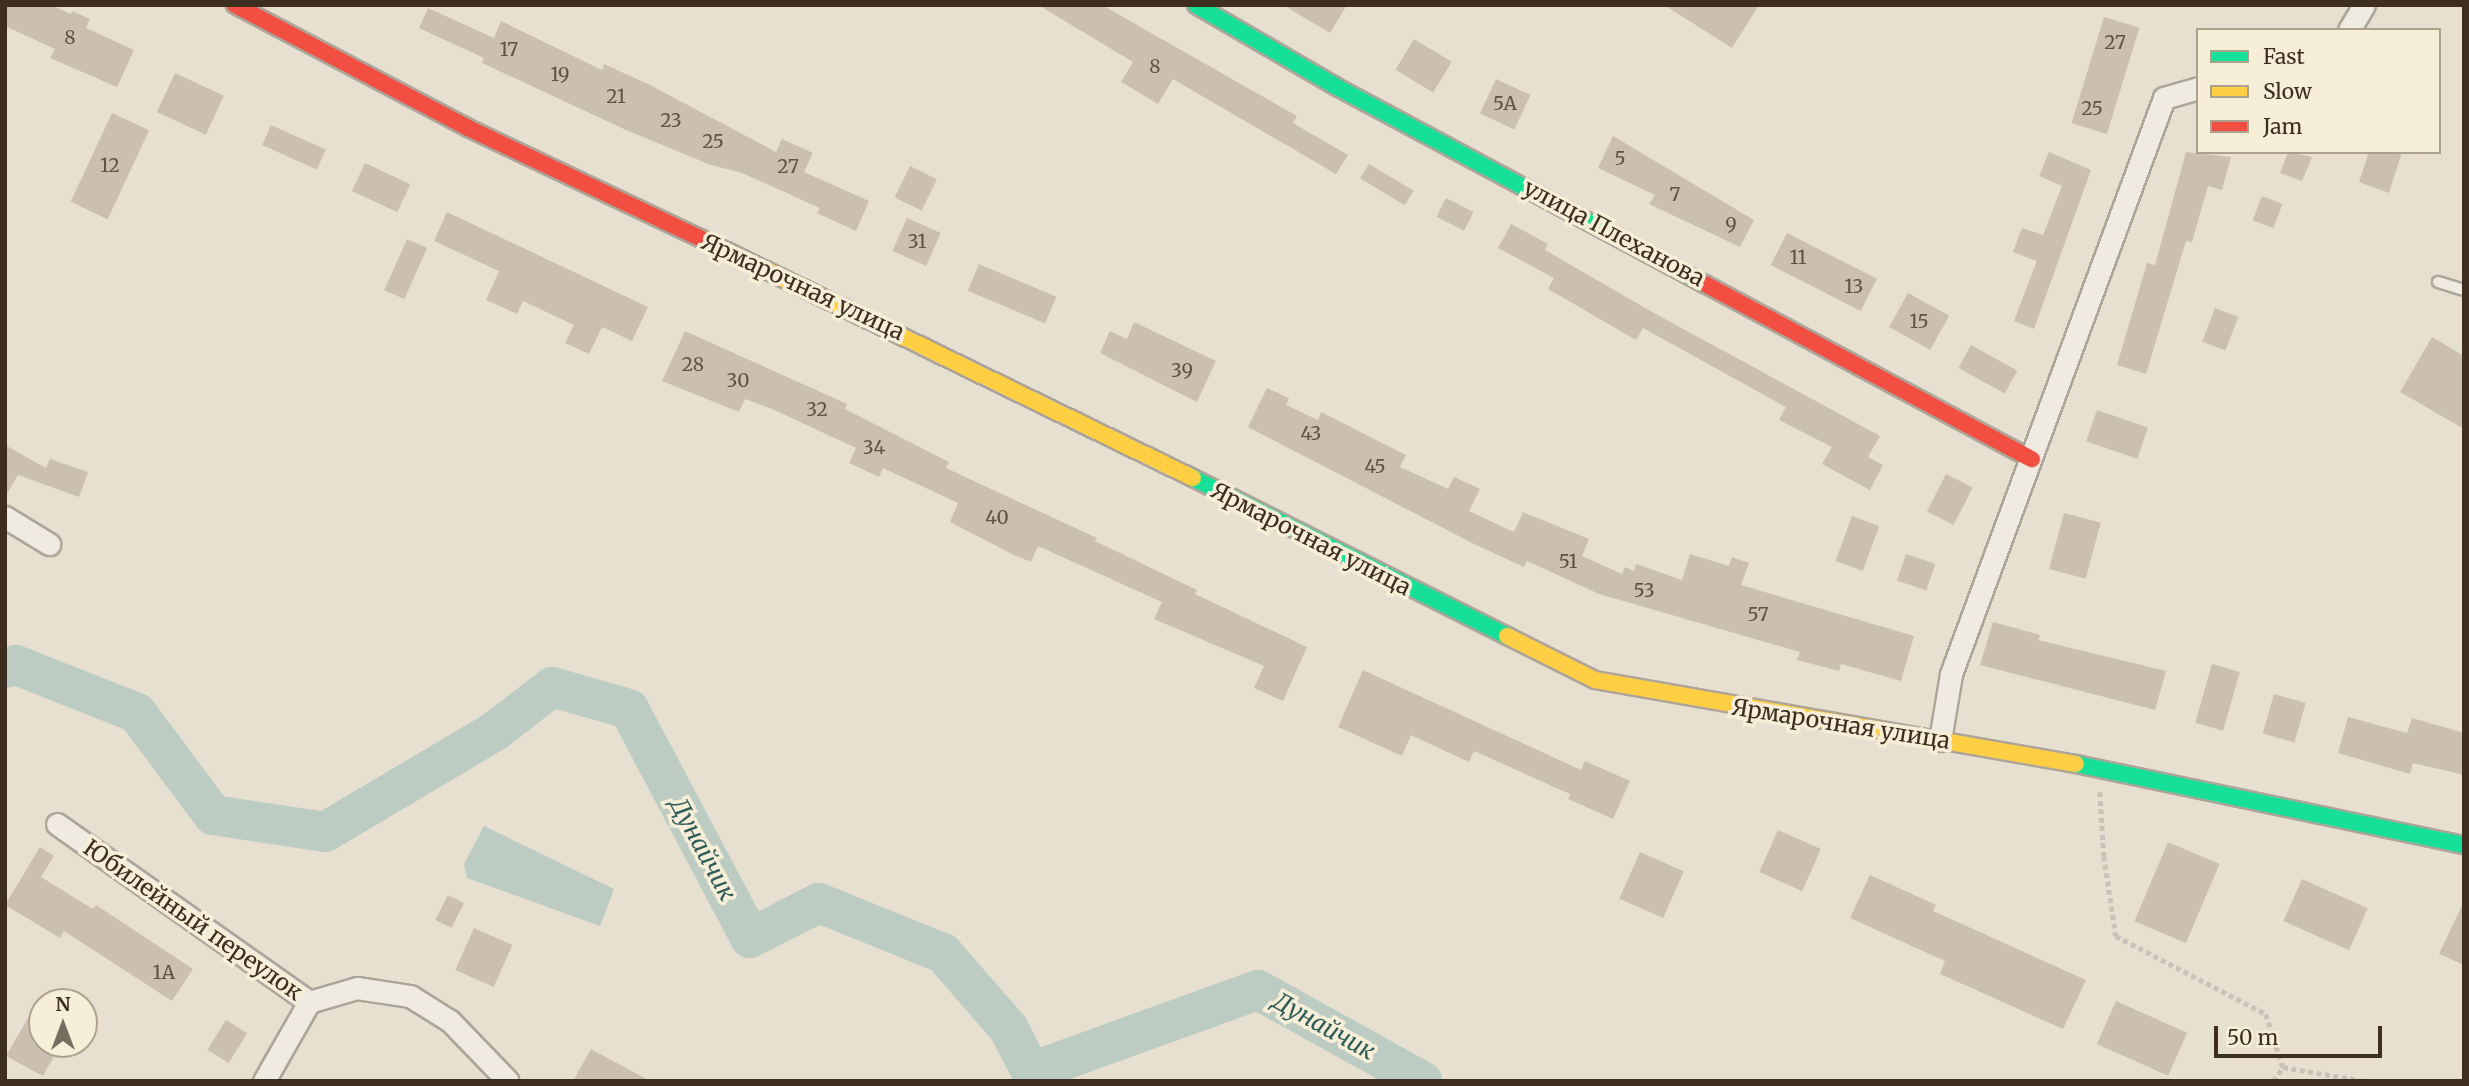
<!DOCTYPE html>
<meta charset="utf-8">
<style>
body{margin:0}
#map{position:relative;width:2469px;height:1086px;overflow:hidden;background:#e7e0d1;font-family:Merriweather,serif}
div>[style]{position:absolute}
.water>*{inset:0;background:#bcccc2}
.river>*{height:40px;margin:-20px;padding:0 20px;transform-origin:20px;border-radius:20px;background:#bcccc2}
.building>*{inset:0;background:#cbbfb2;transform-origin:0 0}
.path>*{height:4.5px;margin-top:-2.25px;transform-origin:0;background:repeating-linear-gradient(90deg,#c8c2b9 0 5px,transparent 0 8.5px)}
.roads{filter:drop-shadow(2px 0 #ada599) drop-shadow(-2px 0 #ada599) drop-shadow(0 2px #ada599) drop-shadow(0 -2px #ada599)}
.lane>*{height:10px;margin:-5px;padding:0 5px;transform-origin:5px;border-radius:5px;background:#efebe3}
.street>*{height:21px;margin:-10.5px;padding:0 10.5px;transform-origin:10.5px;border-radius:10.5px;background:#efebe3}
.fast>*{height:16px;margin:-8px;padding:0 8px;transform-origin:8px;border-radius:8px;background:#16e098}
.slow>*{height:16px;margin:-8px;padding:0 8px;transform-origin:8px;border-radius:8px;background:#ffcf43}
.jam>*{height:16px;margin:-8px;padding:0 8px;transform-origin:8px;border-radius:8px;background:#f24e42}
span{translate:-50% -50%;white-space:nowrap;text-align:center;line-height:1.15;-webkit-text-stroke:7px #f7eed8;paint-order:stroke}
.number-label{font-size:19px;color:#605244}
.number-label span{-webkit-text-stroke-width:0}
.street-label{font-size:23px;color:#3d2e20}
.water-label{font-size:24px;color:#2f5d5a;font-style:italic}
.frame{position:absolute;inset:0;border:7px solid #3d2e20;pointer-events:none}
.legend{position:absolute;left:2196px;top:28px;width:245px;height:126px;box-sizing:border-box;background:#f7eed8;border:2px solid #ada18e;margin:0;padding:9px 12px;list-style:none;font-size:21px;color:#3d2e20}
.legend li{display:flex;align-items:center;gap:14px;height:35px}
.legend b{width:35px;border:2px solid #ada18e}
.north{position:absolute;left:28px;top:988px;width:70px;height:70px;box-sizing:border-box;background:#f7eed8;border:2px solid #ada18e;border-radius:50%;rotate:0deg;font-size:19px;font-weight:700;line-height:28px;text-align:center;color:#3d2e20}
.north::after{content:'';display:block;margin:auto;width:24px;height:32px;background:#786c5e;clip-path:polygon(50% 0,100% 100%,50% 72%,0 100%)}
.scale{position:absolute;left:2214px;top:1026px;width:168px;height:32px;box-sizing:border-box;border:4px solid #3d2e20;border-top:0;padding-left:9px;font-size:21px;line-height:24px;white-space:nowrap;color:#3d2e20;-webkit-text-stroke:5px #f7eed8;paint-order:stroke}
</style>
<div id="map">
<div class="water">
<i style="clip-path:polygon(484px 826px,614px 889px,600px 926px,467px 878px,464px 864px)"></i>
</div>
<div class="river">
<i style="left:5px;top:668px;width:11px;rotate:-15deg"></i>
<i style="left:16px;top:665px;width:130px;rotate:21.6deg"></i>
<i style="left:137px;top:713px;width:127px;rotate:53.3deg"></i>
<i style="left:213px;top:815px;width:113px;rotate:8.6deg"></i>
<i style="left:325px;top:832px;width:198px;rotate:-30.7deg"></i>
<i style="left:495px;top:731px;width:72px;rotate:-37.7deg"></i>
<i style="left:552px;top:687px;width:80px;rotate:15.9deg"></i>
<i style="left:629px;top:709px;width:259px;rotate:62.1deg"></i>
<i style="left:750px;top:938px;width:77px;rotate:-26.9deg"></i>
<i style="left:819px;top:903px;width:134px;rotate:22deg"></i>
<i style="left:943px;top:953px;width:101px;rotate:49deg"></i>
<i style="left:1009px;top:1029px;width:48px;rotate:62.9deg"></i>
<i style="left:1031px;top:1072px;width:241px;rotate:-19.9deg"></i>
<i style="left:1258px;top:990px;width:188px;rotate:29deg"></i>
</div>
<div class="building">
<i style="clip-path:polygon(5px 5px,51px 5px,71px 14px,72px 11px,90px 19px,86px 28px,134px 50px,117px 87px,50px 58px,55px 49px,5px 26px)"></i>
<i style="clip-path:polygon(1038px 5px,1102px 5px,1297px 116px,1293px 123px,1348px 155px,1336px 174px,1173px 79px,1158px 104px,1121px 82px,1133px 62px)"></i>
<i style="clip-path:polygon(1283px 5px,1347px 5px,1330px 33px)"></i>
<i style="clip-path:polygon(1664px 5px,1759px 5px,1732px 48px)"></i>
<i style="clip-path:polygon(428px 8px,494px 38px,501px 21px,602px 70px,604px 64px,650px 85px,776px 152px,782px 139px,813px 153px,804px 172px,869px 201px,856px 231px,817px 213px,820px 208px,742px 173px,711px 165px,628px 131px,482px 63px,484px 58px,419px 28px)"></i>
<i style="left:2104px;top:17px;width:37px;height:111px;rotate:17deg"></i>
<i style="left:1414px;top:39px;width:44px;height:36px;rotate:31deg"></i>
<i style="left:175px;top:73px;width:54px;height:43px;rotate:25deg"></i>
<i style="left:1496px;top:79px;width:38px;height:38px;rotate:25deg"></i>
<i style="left:112px;top:113px;width:41px;height:98px;rotate:25deg"></i>
<i style="left:271px;top:125px;width:60px;height:22px;rotate:24deg"></i>
<i style="clip-path:polygon(1613px 136px,1754px 220px,1740px 247px,1649px 204px,1655px 195px,1598px 168px)"></i>
<i style="clip-path:polygon(2049px 152px,2091px 170px,2034px 329px,2014px 321px,2037px 261px,2013px 252px,2022px 228px,2043px 235px,2062px 186px,2039px 176px)"></i>
<i style="clip-path:polygon(2186px 152px,2231px 157px,2222px 190px,2208px 186px,2192px 242px,2186px 241px,2146px 374px,2117px 365px,2147px 263px,2155px 265px)"></i>
<i style="clip-path:polygon(2288px 152px,2312px 157px,2302px 181px,2280px 173px)"></i>
<i style="clip-path:polygon(2369px 152px,2402px 152px,2389px 193px,2359px 182px)"></i>
<i style="left:365px;top:163px;width:50px;height:31px;rotate:25deg"></i>
<i style="left:1369px;top:164px;width:52px;height:17px;rotate:31deg"></i>
<i style="left:910px;top:166px;width:30px;height:35px;rotate:26deg"></i>
<i style="left:2262px;top:196px;width:22px;height:26px;rotate:21deg"></i>
<i style="left:1446px;top:198px;width:31px;height:21px;rotate:27deg"></i>
<i style="clip-path:polygon(447px 212px,648px 307px,632px 341px,602px 327px,589px 354px,565px 343px,574px 325px,523px 301px,517px 314px,486px 300px,499px 271px,434px 241px)"></i>
<i style="left:907px;top:218px;width:37px;height:36px;rotate:24deg"></i>
<i style="clip-path:polygon(1511px 224px,1548px 244px,1545px 250px,1652px 312px,1880px 436px,1868px 457px,1883px 465px,1870px 490px,1822px 464px,1832px 447px,1779px 420px,1786px 407px,1643px 328px,1636px 340px,1548px 289px,1554px 278px,1498px 248px)"></i>
<i style="left:1787px;top:233px;width:101px;height:36px;rotate:27deg"></i>
<i style="left:407px;top:239px;width:22px;height:56px;rotate:24deg"></i>
<i style="left:979px;top:264px;width:84px;height:29px;rotate:23deg"></i>
<i style="left:1908px;top:293px;width:47px;height:39px;rotate:29deg"></i>
<i style="left:2215px;top:308px;width:25px;height:36px;rotate:21deg"></i>
<i style="clip-path:polygon(1134px 322px,1216px 361px,1197px 402px,1100px 353px,1110px 331px,1127px 339px)"></i>
<i style="clip-path:polygon(685px 331px,847px 404px,845px 409px,949px 462px,946px 468px,1097px 538px,1095px 541px,1197px 590px,1195px 594px,1307px 647px,1283px 701px,1254px 688px,1264px 666px,1154px 619px,1162px 602px,1038px 546px,1031px 562px,1014px 555px,950px 522px,958px 503px,883px 468px,879px 477px,849px 463px,856px 448px,772px 409px,745px 399px,739px 412px,662px 381px)"></i>
<i style="clip-path:polygon(2432px 337px,2464px 356px,2464px 429px,2400px 392px)"></i>
<i style="left:1971px;top:345px;width:53px;height:26px;rotate:29deg"></i>
<i style="clip-path:polygon(1267px 388px,1289px 398px,1286px 405px,1318px 420px,1321px 412px,1406px 455px,1400px 467px,1448px 489px,1454px 477px,1480px 489px,1469px 511px,1514px 532px,1523px 512px,1589px 539px,1582px 556px,1622px 574px,1625px 567px,1634px 571px,1636px 564px,1682px 580px,1690px 554px,1729px 566px,1732px 557px,1749px 563px,1741px 585px,1914px 636px,1901px 681px,1841px 664px,1839px 671px,1797px 660px,1800px 652px,1599px 594px,1527px 561px,1524px 567px,1474px 544px,1248px 427px)"></i>
<i style="left:2097px;top:410px;width:54px;height:33px;rotate:19deg"></i>
<i style="clip-path:polygon(5px 445px,46px 468px,50px 459px,88px 472px,79px 497px,18px 475px,5px 497px)"></i>
<i style="left:1946px;top:474px;width:30px;height:42px;rotate:27deg"></i>
<i style="left:2064px;top:513px;width:38px;height:58px;rotate:15deg"></i>
<i style="left:1852px;top:516px;width:29px;height:48px;rotate:20deg"></i>
<i style="left:1906px;top:554px;width:31px;height:28px;rotate:19deg"></i>
<i style="clip-path:polygon(1993px 622px,2040px 635px,2038px 640px,2166px 671px,2155px 710px,1980px 665px)"></i>
<i style="left:2212px;top:664px;width:29px;height:61px;rotate:16deg"></i>
<i style="clip-path:polygon(1363px 670px,1581px 770px,1585px 761px,1630px 781px,1613px 819px,1568px 799px,1570px 794px,1474px 751px,1469px 762px,1411px 735px,1402px 756px,1338px 727px)"></i>
<i style="left:2274px;top:694px;width:33px;height:41px;rotate:16deg"></i>
<i style="clip-path:polygon(2348px 717px,2407px 733px,2412px 718px,2464px 733px,2464px 775px,2413px 763px,2410px 774px,2338px 753px)"></i>
<i style="left:1778px;top:830px;width:47px;height:46px;rotate:24deg"></i>
<i style="left:2168px;top:842px;width:56px;height:86px;rotate:23deg"></i>
<i style="clip-path:polygon(40px 847px,54px 856px,41px 877px,93px 909px,96px 905px,193px 969px,172px 1001px,64px 931px,60px 938px,5px 905px)"></i>
<i style="left:1640px;top:852px;width:48px;height:51px;rotate:24deg"></i>
<i style="clip-path:polygon(1870px 875px,1936px 905px,1933px 911px,2086px 980px,2063px 1029px,1940px 974px,1945px 961px,1850px 918px)"></i>
<i style="left:2302px;top:879px;width:72px;height:46px;rotate:24deg"></i>
<i style="left:448px;top:895px;width:18px;height:28px;rotate:27deg"></i>
<i style="clip-path:polygon(2464px 901px,2464px 965px,2439px 954px)"></i>
<i style="left:474px;top:928px;width:42px;height:46px;rotate:24deg"></i>
<i style="left:2116px;top:1001px;width:78px;height:47px;rotate:24deg"></i>
<i style="clip-path:polygon(28px 1018px,42px 1026px,42px 1044px,61px 1044px,43px 1076px,6px 1056px)"></i>
<i style="left:226px;top:1020px;width:25px;height:35px;rotate:32deg"></i>
<i style="clip-path:polygon(591px 1049px,650px 1081px,573px 1081px)"></i>
</div>
<div class="path">
<i style="left:2100px;top:792px;width:64px;rotate:86.4deg"></i>
<i style="left:2104px;top:856px;width:81px;rotate:81.5deg"></i>
<i style="left:2116px;top:936px;width:169px;rotate:27.5deg"></i>
<i style="left:2266px;top:1014px;width:56px;rotate:72.2deg"></i>
<i style="left:2273px;top:1081px;width:17px;rotate:-54deg"></i>
<i style="left:2283px;top:1067px;width:82px;rotate:9.8deg"></i>
</div>
<div class="roads">
<div class="lane">
<i style="left:2438px;top:282px;width:27px;rotate:17deg"></i>
</div>
<div class="street">
<i style="left:2349px;top:30px;width:29px;rotate:-59deg"></i>
<i style="left:5px;top:517px;width:52px;rotate:31.5deg"></i>
<i style="left:1940px;top:740px;width:67px;rotate:-80.5deg"></i>
<i style="left:1951px;top:674px;width:614px;rotate:-69.71deg"></i>
<i style="left:2164px;top:98px;width:35px;rotate:-16deg"></i>
<i style="left:57px;top:824px;width:309px;rotate:35.2deg"></i>
<i style="left:309px;top:1002px;width:50px;rotate:-16.3deg"></i>
<i style="left:357px;top:988px;width:54px;rotate:8.6deg"></i>
<i style="left:410px;top:996px;width:47px;rotate:32deg"></i>
<i style="left:450px;top:1021px;width:83px;rotate:46deg"></i>
<i style="left:264px;top:1081px;width:91px;rotate:-60.3deg"></i>
</div>
<div class="fast">
<i style="left:1196px;top:5px;width:161px;rotate:30.2deg"></i>
<i style="left:1335px;top:86px;width:420px;rotate:28.2deg"></i>
<i style="left:1193px;top:478px;width:352px;rotate:26.7deg"></i>
<i style="left:2076px;top:764px;width:396px;rotate:11.8deg"></i>
</div>
<div class="slow">
<i style="left:702px;top:239px;width:546px;rotate:25.96deg"></i>
<i style="left:1507px;top:636px;width:98px;rotate:26.6deg"></i>
<i style="left:1595px;top:680px;width:488px;rotate:9.9deg"></i>
</div>
<div class="jam">
<i style="left:235px;top:5px;width:263px;rotate:27.8deg"></i>
<i style="left:468px;top:128px;width:259px;rotate:25.4deg"></i>
<i style="left:1705px;top:284px;width:371px;rotate:28.2deg"></i>
</div>
</div>
<div class="number-label">
<span style="left:70px;top:38px">8</span>
<span style="left:2115px;top:43px">27</span>
<span style="left:509px;top:50px">17</span>
<span style="left:1155px;top:67px">8</span>
<span style="left:560px;top:75px">19</span>
<span style="left:616px;top:97px">21</span>
<span style="left:1505px;top:104px">5А</span>
<span style="left:2092px;top:109px">25</span>
<span style="left:671px;top:121px">23</span>
<span style="left:713px;top:142px">25</span>
<span style="left:1620px;top:159px">5</span>
<span style="left:110px;top:166px">12</span>
<span style="left:788px;top:167px">27</span>
<span style="left:1675px;top:195px">7</span>
<span style="left:1731px;top:225px">9</span>
<span style="left:917px;top:242px">31</span>
<span style="left:1798px;top:258px">11</span>
<span style="left:1854px;top:287px">13</span>
<span style="left:1919px;top:322px">15</span>
<span style="left:693px;top:365px">28</span>
<span style="left:1182px;top:371px">39</span>
<span style="left:738px;top:381px">30</span>
<span style="left:817px;top:410px">32</span>
<span style="left:1311px;top:434px">43</span>
<span style="left:874px;top:448px">34</span>
<span style="left:1375px;top:467px">45</span>
<span style="left:997px;top:518px">40</span>
<span style="left:1568px;top:562px">51</span>
<span style="left:1644px;top:591px">53</span>
<span style="left:1758px;top:615px">57</span>
<span style="left:164px;top:973px">1А</span>
</div>
<div class="street-label">
<span style="left:1614px;top:233px;rotate:28deg">улица Плеханова</span>
<span style="left:803px;top:287px;rotate:25deg">Ярмарочная улица</span>
<span style="left:1311px;top:539px;rotate:27deg">Ярмарочная улица</span>
<span style="left:1841px;top:724px;rotate:9deg">Ярмарочная улица</span>
<span style="left:193px;top:920px;rotate:35deg">Юбилейный переулок</span>
</div>
<div class="water-label">
<span style="left:703px;top:849px;rotate:62deg">Дунайчик</span>
<span style="left:1324px;top:1026px;rotate:29deg">Дунайчик</span>
</div>
<div class="frame"></div>
<ul class="legend">
<li><b style="height:9px;background:#16e098"></b>Fast</li>
<li><b style="height:9px;background:#ffcf43"></b>Slow</li>
<li><b style="height:9px;background:#f24e42"></b>Jam</li>
</ul>
<div class="north">N</div>
<div class="scale">50 m</div>
</div>
